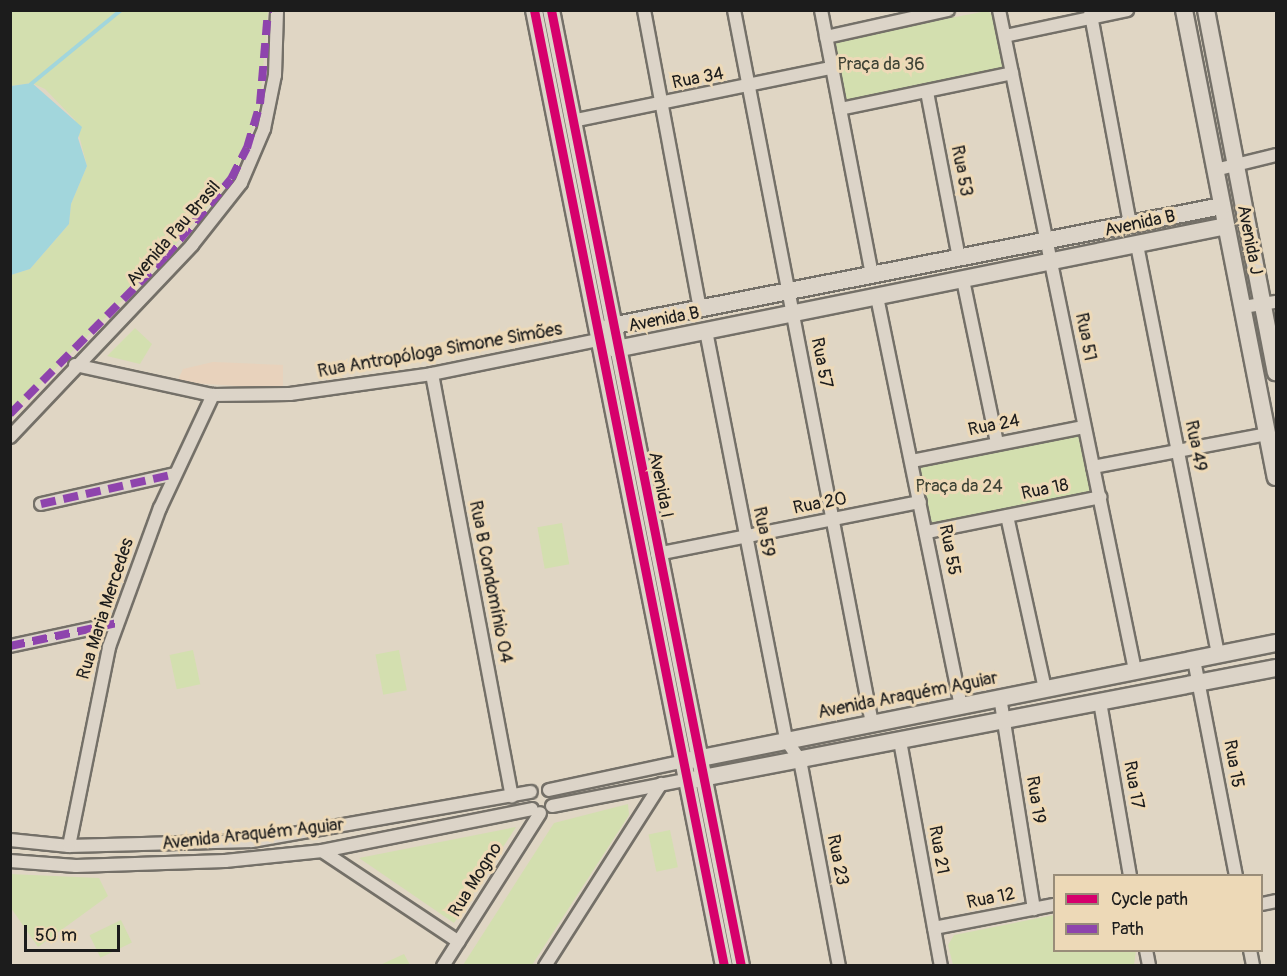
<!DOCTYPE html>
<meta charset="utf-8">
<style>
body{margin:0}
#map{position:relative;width:1287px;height:976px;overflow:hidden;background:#e0d6c4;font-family:Pangolin,sans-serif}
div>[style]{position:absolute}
.built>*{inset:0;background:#e8d2bc}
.green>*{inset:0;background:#d3dfaf;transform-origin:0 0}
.water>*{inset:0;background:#a2d6dc}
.stream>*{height:4px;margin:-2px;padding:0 2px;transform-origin:2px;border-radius:2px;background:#a2d6dc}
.roads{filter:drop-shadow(2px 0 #747068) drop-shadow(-2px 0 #747068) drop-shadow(0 2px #747068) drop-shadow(0 -2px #747068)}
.street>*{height:12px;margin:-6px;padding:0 6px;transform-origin:6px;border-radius:6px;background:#dcd4c8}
.secondary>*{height:16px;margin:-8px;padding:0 8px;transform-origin:8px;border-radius:8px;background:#dcd4c8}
.quiet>*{height:8px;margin-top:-4px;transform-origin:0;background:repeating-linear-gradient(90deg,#8e44ad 0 15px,transparent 0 23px)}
.cycleway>*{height:9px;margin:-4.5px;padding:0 4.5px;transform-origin:4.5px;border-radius:4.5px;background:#d6006c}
span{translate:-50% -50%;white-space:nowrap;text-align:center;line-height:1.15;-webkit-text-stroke:6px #edd9b7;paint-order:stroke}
.park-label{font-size:18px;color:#3f4436}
.street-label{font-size:18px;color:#1c1c1c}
.frame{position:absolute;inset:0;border:12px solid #1c1c1c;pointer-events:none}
.legend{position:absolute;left:1053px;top:874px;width:210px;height:78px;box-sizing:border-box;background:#edd9b7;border:2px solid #998d79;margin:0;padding:8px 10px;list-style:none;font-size:18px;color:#1c1c1c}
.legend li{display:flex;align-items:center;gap:12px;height:30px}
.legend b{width:30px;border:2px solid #998d79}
.scale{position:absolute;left:24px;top:925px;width:96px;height:27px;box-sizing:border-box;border:3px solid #1c1c1c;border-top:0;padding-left:8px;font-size:18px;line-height:21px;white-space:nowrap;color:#1c1c1c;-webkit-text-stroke:4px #edd9b7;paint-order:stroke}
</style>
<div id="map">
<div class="built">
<i style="clip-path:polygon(213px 362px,283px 365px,283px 389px,177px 382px,183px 369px)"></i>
</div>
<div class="green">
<i style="clip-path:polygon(11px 11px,268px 11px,260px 104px,247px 148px,231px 179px,165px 257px,11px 414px,11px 275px,30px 269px,69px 224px,71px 204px,87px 166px,75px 120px,45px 89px,32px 83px,11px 86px)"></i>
<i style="clip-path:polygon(987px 11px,995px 16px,1005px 66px,1001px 74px,850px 105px,842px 100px,830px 47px,839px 39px)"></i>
<i style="clip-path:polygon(135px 328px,152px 344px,140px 364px,107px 356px)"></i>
<i style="clip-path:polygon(1072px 430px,1082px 437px,1091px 486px,1087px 495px,936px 526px,929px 521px,919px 470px,925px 459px)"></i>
<i style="left:562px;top:523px;width:42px;height:25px;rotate:80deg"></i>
<i style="left:193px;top:650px;width:35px;height:24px;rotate:78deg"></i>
<i style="left:399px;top:650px;width:41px;height:24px;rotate:79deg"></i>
<i style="clip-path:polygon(628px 804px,629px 815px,532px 965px,463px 965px,554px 823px)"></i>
<i style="clip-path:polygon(516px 827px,454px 923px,359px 858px)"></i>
<i style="left:670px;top:830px;width:38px;height:22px;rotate:78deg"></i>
<i style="clip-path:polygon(10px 874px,99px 878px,108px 896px,38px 947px,11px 908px)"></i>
<i style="clip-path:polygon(1054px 915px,1054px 950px,1136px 951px,1134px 965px,953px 965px,948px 945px,954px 935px)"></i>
<i style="left:121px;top:920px;width:25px;height:35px;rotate:64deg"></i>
<i style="clip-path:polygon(404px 954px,410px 965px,380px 965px)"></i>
</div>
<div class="water">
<i style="clip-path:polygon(32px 83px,82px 127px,78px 138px,87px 166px,71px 204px,69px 224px,30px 269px,11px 275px,11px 86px)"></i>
</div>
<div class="stream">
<i style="left:31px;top:84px;width:117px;rotate:-39.4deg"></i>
</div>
<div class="roads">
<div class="street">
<i style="left:644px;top:10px;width:304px;rotate:79.4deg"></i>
<i style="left:734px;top:10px;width:726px;rotate:79.05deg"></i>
<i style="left:821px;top:10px;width:269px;rotate:79.1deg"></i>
<i style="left:999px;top:10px;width:674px;rotate:78.36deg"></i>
<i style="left:1090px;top:10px;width:217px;rotate:79.4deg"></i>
<i style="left:1005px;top:36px;width:125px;rotate:-12deg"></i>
<i style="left:826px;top:37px;width:125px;rotate:-12.5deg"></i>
<i style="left:927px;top:92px;width:169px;rotate:79.1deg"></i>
<i style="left:840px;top:109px;width:176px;rotate:-11.8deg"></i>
<i style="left:572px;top:121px;width:263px;rotate:-11.6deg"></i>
<i style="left:1215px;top:170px;width:63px;rotate:-13.8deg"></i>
<i style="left:1137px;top:245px;width:418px;rotate:78.8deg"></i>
<i style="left:963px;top:280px;width:167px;rotate:78.2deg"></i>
<i style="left:877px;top:297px;width:418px;rotate:78.4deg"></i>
<i style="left:1243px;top:307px;width:33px;rotate:-9deg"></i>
<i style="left:706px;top:331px;width:417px;rotate:78.9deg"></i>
<i style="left:786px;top:740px;width:24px;rotate:55deg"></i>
<i style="left:800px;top:760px;width:210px;rotate:79.3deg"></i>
<i style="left:75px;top:365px;width:141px;rotate:12.3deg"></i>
<i style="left:213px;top:395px;width:77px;rotate:-0.7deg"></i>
<i style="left:290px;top:394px;width:143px;rotate:-8deg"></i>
<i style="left:432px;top:374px;width:169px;rotate:-11.6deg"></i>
<i style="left:432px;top:374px;width:430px;rotate:79.3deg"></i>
<i style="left:10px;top:437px;width:265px;rotate:-46.5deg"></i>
<i style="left:192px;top:245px;width:79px;rotate:-51.7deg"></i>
<i style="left:241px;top:183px;width:59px;rotate:-66.9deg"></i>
<i style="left:264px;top:129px;width:55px;rotate:-78.5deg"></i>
<i style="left:275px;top:75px;width:65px;rotate:-88.2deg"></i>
<i style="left:912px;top:461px;width:175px;rotate:-11.2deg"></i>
<i style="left:1093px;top:467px;width:178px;rotate:-10.7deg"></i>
<i style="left:41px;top:504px;width:137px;rotate:-12.6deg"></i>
<i style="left:1007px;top:516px;width:177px;rotate:77.6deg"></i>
<i style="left:927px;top:532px;width:177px;rotate:-11.4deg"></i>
<i style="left:657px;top:554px;width:268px;rotate:-11.2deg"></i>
<i style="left:10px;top:646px;width:109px;rotate:-12.1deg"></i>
<i style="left:1194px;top:660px;width:220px;rotate:79deg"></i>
<i style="left:1000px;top:697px;width:215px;rotate:80.9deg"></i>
<i style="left:1100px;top:702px;width:177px;rotate:80.2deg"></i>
<i style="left:900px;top:741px;width:229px;rotate:79.7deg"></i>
<i style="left:549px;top:790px;width:135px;rotate:-12deg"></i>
<i style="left:552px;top:806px;width:136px;rotate:-11.1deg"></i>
<i style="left:10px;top:840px;width:59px;rotate:5.8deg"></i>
<i style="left:69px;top:846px;width:183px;rotate:-1.6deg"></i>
<i style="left:252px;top:841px;width:283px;rotate:-10deg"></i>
<i style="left:69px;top:846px;width:203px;rotate:-78.6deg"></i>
<i style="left:109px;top:647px;width:148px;rotate:-69.9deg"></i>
<i style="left:160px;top:508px;width:125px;rotate:-64.9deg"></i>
<i style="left:322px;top:851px;width:164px;rotate:33.6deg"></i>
<i style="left:10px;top:861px;width:66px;rotate:4.3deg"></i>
<i style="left:76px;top:866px;width:149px;rotate:-1.9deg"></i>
<i style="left:225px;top:861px;width:98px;rotate:-5.9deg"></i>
<i style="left:322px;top:851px;width:214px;rotate:-11.3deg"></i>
<i style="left:1262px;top:904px;width:14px;rotate:-12deg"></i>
<i style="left:934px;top:928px;width:122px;rotate:-10.9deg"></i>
<i style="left:1146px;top:950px;width:16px;rotate:79deg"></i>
<i style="left:1250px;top:950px;width:16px;rotate:79deg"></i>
<i style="left:443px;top:966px;width:181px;rotate:-57.6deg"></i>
<i style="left:545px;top:966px;width:216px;rotate:-57.5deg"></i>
</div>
<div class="secondary">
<i style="left:534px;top:10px;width:975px;rotate:78.76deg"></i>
<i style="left:551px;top:10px;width:975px;rotate:78.76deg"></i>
<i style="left:1184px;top:10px;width:476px;rotate:78.9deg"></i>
<i style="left:1206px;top:10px;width:369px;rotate:79.1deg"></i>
<i style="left:1222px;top:206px;width:623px;rotate:168.89deg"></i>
<i style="left:611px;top:326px;width:19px;rotate:133deg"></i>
<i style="left:598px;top:340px;width:20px;rotate:27deg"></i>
<i style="left:616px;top:349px;width:622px;rotate:-11.4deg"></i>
<i style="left:686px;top:761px;width:602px;rotate:-11.31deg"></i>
<i style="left:692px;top:780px;width:595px;rotate:-10.86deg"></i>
</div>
</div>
<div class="quiet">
<i style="left:10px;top:414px;width:221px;rotate:-45.4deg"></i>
<i style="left:165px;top:257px;width:102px;rotate:-49.8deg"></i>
<i style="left:231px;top:179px;width:35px;rotate:-63deg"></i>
<i style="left:247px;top:148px;width:46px;rotate:-73.5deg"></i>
<i style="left:260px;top:104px;width:94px;rotate:-85.1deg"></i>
<i style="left:41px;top:504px;width:137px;rotate:-12.6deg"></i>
<i style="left:10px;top:646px;width:109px;rotate:-12.1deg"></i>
</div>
<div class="cycleway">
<i style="left:534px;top:10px;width:975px;rotate:78.76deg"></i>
<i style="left:551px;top:10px;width:975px;rotate:78.76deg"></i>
</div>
<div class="park-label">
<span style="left:881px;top:65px">Praça da 36</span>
<span style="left:959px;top:487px">Praça da 24</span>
</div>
<div class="street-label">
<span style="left:698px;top:79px;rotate:-11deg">Rua 34</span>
<span style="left:961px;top:171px;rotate:79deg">Rua 53</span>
<span style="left:1140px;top:224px;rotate:-12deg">Avenida B</span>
<span style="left:174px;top:234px;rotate:-49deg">Avenida Pau Brasil</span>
<span style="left:1249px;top:240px;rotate:79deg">Avenida J</span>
<span style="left:664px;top:320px;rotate:-11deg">Avenida B</span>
<span style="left:1085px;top:337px;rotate:79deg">Rua 51</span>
<span style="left:440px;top:351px;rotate:-10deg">Rua Antropóloga Simone Simões</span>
<span style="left:821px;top:363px;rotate:79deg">Rua 57</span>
<span style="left:994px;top:426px;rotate:-11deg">Rua 24</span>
<span style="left:1195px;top:446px;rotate:79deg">Rua 49</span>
<span style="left:660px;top:485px;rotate:79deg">Avenida I</span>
<span style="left:1045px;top:490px;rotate:-11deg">Rua 18</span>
<span style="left:820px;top:504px;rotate:-11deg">Rua 20</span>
<span style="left:763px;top:532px;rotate:79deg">Rua 59</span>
<span style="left:949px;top:550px;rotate:79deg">Rua 55</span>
<span style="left:490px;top:582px;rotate:79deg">Rua B Condomínio 04</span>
<span style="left:106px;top:609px;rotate:-72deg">Rua Maria Mercedes</span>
<span style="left:908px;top:696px;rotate:-11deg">Avenida Araquém Aguiar</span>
<span style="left:1233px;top:764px;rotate:80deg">Rua 15</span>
<span style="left:1133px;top:785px;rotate:80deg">Rua 17</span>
<span style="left:1035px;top:800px;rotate:81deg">Rua 19</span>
<span style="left:253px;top:835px;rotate:-6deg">Avenida Araquém Aguiar</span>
<span style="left:938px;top:850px;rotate:80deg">Rua 21</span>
<span style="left:837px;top:860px;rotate:79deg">Rua 23</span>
<span style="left:476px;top:880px;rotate:-58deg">Rua Mogno</span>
<span style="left:991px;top:899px;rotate:-11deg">Rua 12</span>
</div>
<div class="frame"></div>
<ul class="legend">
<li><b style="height:8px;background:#d6006c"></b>Cycle path</li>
<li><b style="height:8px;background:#8e44ad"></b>Path</li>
</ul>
<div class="scale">50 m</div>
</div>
